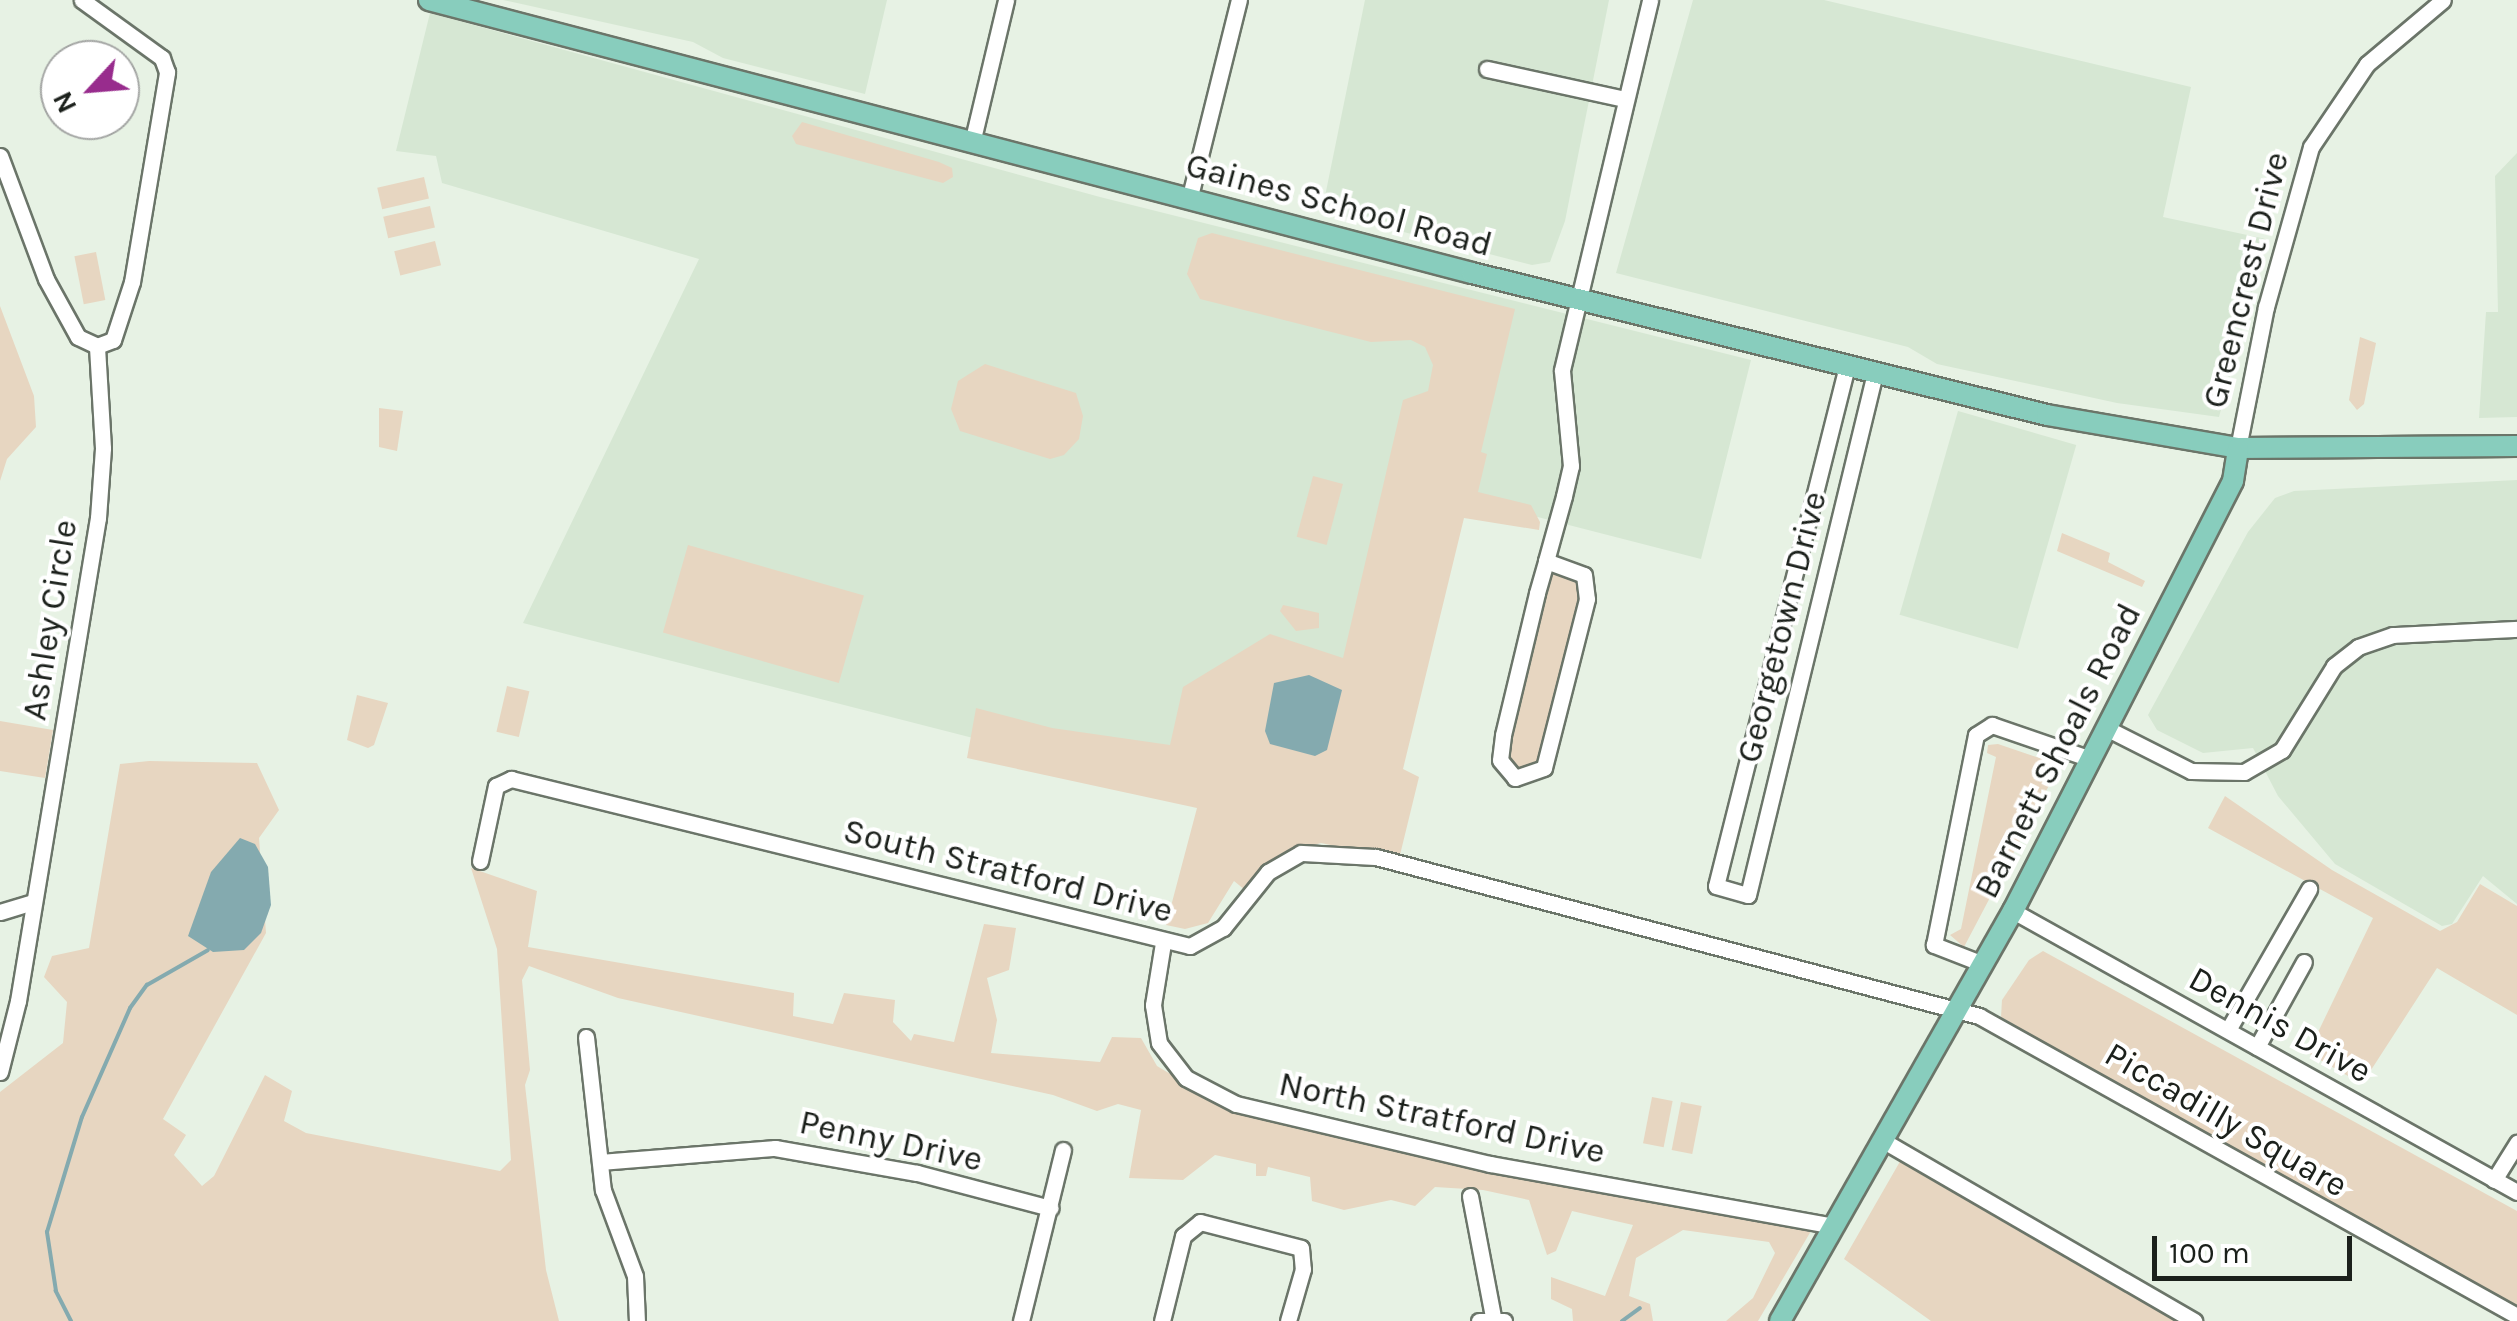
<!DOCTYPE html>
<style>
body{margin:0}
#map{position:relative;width:2517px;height:1321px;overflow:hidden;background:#e7f2e4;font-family:Karla,sans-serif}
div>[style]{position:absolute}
.built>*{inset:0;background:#d6e7d3;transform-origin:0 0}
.green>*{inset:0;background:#e7d6c1;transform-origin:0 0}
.water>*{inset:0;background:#84aaaf}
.stream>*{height:4px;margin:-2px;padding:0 2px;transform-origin:2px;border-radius:2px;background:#84aaaf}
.roads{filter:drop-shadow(2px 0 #6b7569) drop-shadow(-2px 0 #6b7569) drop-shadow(0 2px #6b7569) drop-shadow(0 -2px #6b7569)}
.minor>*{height:15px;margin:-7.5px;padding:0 7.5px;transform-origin:7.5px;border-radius:7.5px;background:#fff}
.major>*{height:20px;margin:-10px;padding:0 10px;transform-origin:10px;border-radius:10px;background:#88cdbd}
span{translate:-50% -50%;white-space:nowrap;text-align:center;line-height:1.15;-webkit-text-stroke:8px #fff;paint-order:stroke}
.street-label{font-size:35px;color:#1b201b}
.north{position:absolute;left:40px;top:40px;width:100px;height:100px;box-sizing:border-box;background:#fff;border:2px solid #a4a6a4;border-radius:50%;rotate:244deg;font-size:28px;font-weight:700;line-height:40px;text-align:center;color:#1b201b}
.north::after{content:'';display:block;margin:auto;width:35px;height:45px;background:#982c8d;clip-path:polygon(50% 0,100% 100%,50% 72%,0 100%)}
.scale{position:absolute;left:2152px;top:1236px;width:200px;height:45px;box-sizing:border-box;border:5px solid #1b201b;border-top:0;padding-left:12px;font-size:30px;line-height:35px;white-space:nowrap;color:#1b201b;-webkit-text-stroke:8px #fff;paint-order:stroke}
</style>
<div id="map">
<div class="built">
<i style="clip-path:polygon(503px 0,887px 0,865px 94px,723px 58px,693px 42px)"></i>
<i style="clip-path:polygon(1365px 0,1609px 0,1565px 221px,1550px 262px,1532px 265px,1322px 211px)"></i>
<i style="clip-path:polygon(1693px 0,1824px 0,2191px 87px,2163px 217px,2266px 239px,2219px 417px,2117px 403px,1937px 364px,1908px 347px,1616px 273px)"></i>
<i style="clip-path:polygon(430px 13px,1100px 197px,1751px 360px,1701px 559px,1467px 499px,1380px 842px,523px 623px,699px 259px,442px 183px,436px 156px,396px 151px)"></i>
<i style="clip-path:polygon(2517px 153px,2517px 417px,2479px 418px,2486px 312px,2498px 312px,2495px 176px)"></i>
<i style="left:1958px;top:411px;width:123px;height:212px;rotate:16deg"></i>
<i style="clip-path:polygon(2517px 480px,2517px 904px,2483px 876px,2452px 924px,2442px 926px,2335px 864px,2278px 796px,2253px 748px,2203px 753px,2157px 730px,2148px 715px,2248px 532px,2275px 498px,2294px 491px)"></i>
</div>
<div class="green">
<i style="clip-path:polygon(802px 122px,939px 162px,952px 168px,953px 177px,943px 183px,796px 144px,792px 136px)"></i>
<i style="left:424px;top:177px;width:22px;height:48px;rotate:77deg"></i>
<i style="left:430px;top:206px;width:22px;height:48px;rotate:77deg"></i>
<i style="clip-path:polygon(1212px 233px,1515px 309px,1481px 452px,1487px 454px,1478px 492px,1531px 505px,1540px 522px,1539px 530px,1464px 518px,1403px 769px,1419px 777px,1399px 859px,1321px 843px,1280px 854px,1245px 890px,1234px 881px,1208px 923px,1185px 929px,1166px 925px,1197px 808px,967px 758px,976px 708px,1052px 728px,1170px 745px,1183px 687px,1270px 634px,1343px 658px,1403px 400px,1428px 391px,1433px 365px,1425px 347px,1411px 340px,1371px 342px,1200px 299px,1187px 274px,1198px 238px)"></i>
<i style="left:435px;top:241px;width:25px;height:42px;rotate:76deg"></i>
<i style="left:96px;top:252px;width:49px;height:22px;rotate:79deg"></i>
<i style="clip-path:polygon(0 306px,34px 396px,36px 427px,7px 459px,0 481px)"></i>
<i style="clip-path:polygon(2360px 337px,2376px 343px,2364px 404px,2357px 410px,2349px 400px)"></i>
<i style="clip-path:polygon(985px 364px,1076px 393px,1083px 416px,1079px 439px,1064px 455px,1050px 459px,960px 431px,951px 409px,958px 381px)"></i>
<i style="clip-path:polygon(379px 408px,403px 411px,397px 451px,379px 447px)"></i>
<i style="left:1313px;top:476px;width:31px;height:63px;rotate:15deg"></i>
<i style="clip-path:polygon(2062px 533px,2110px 553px,2108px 562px,2145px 581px,2142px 587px,2057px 551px)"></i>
<i style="left:688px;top:545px;width:183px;height:91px;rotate:16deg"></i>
<i style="clip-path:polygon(1552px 571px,1576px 574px,1584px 590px,1537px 767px,1511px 771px,1504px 761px)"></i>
<i style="clip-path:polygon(1283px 605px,1319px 613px,1319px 628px,1296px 631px,1280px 611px)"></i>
<i style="left:507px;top:686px;width:23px;height:47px;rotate:13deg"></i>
<i style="clip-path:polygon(357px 695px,388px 703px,374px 745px,368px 748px,347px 740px)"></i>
<i style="clip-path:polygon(0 721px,53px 730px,45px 778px,0 771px)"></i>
<i style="clip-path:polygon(1998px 744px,2042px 759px,2064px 757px,1964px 947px,1950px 935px,1961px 929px,1996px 757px,1987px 753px,1988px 745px)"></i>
<i style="clip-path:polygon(149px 761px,257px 763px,279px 810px,259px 838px,266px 933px,163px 1119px,186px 1135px,174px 1155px,202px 1186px,214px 1176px,265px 1075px,292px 1091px,284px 1121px,306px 1133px,500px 1171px,511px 1160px,497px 949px,471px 868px,537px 891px,528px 947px,794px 993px,793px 1016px,833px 1024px,844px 993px,895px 1000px,893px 1022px,911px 1041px,914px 1034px,954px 1042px,984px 924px,1016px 928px,1009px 970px,987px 978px,997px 1020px,991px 1053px,1100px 1062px,1112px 1037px,1141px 1038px,1157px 1066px,1207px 1096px,1376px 1147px,1811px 1231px,1758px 1321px,1726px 1321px,1753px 1298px,1775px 1253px,1769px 1242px,1683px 1230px,1636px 1258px,1629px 1296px,1650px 1304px,1653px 1321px,1573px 1321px,1572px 1309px,1551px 1299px,1551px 1277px,1605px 1296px,1633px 1225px,1572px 1211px,1556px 1251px,1547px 1255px,1529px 1200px,1483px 1190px,1435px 1187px,1415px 1206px,1391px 1200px,1344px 1210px,1312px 1201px,1310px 1177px,1268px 1167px,1266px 1176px,1256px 1176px,1256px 1164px,1215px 1155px,1183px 1180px,1129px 1178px,1141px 1110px,1118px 1104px,1097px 1111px,1053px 1095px,618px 998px,529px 966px,522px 980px,530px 1070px,525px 1085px,546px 1270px,559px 1321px,0 1321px,0 1092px,63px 1043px,67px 1002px,44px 977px,52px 956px,89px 948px,120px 764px)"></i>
<i style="clip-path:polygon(2225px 796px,2332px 870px,2440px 931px,2457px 922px,2480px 884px,2517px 906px,2517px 1015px,2437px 968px,2362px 1084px,2308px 1053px,2373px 918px,2208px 828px)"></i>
<i style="clip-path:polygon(2043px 951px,2517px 1211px,2517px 1318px,2001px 1017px,2002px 1000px,2029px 960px)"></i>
<i style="left:1652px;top:1097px;width:21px;height:47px;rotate:11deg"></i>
<i style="left:1681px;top:1102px;width:21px;height:49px;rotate:11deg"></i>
<i style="clip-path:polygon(1902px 1158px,1916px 1169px,2177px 1321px,1931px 1321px,1844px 1259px)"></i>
</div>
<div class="water">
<i style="clip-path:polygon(1309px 675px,1342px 690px,1327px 750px,1315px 756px,1270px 744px,1265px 731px,1274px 683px)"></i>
<i style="clip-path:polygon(240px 838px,255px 844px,268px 867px,271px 905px,261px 933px,244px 950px,213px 952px,188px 936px,211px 872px)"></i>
</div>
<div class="stream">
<i style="left:71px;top:1321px;width:34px;rotate:-117deg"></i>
<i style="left:56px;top:1291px;width:60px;rotate:-98.7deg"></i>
<i style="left:47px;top:1232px;width:120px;rotate:-73.1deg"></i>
<i style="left:82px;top:1117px;width:119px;rotate:-66.2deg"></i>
<i style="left:130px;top:1008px;width:29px;rotate:-54deg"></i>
<i style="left:147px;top:985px;width:70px;rotate:-29.8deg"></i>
<i style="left:1622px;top:1321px;width:22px;rotate:-36deg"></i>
</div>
<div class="roads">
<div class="minor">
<i style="left:1487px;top:69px;width:141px;rotate:12.3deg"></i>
<i style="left:972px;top:143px;width:147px;rotate:-76.6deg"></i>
<i style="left:0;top:156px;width:131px;rotate:69.5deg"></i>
<i style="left:46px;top:279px;width:66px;rotate:61.1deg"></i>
<i style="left:78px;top:337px;width:21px;rotate:25deg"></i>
<i style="left:97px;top:346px;width:17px;rotate:-21deg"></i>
<i style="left:113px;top:340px;width:61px;rotate:-71.9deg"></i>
<i style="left:132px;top:282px;width:213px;rotate:-80.5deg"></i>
<i style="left:167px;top:72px;width:15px;rotate:-110deg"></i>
<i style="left:162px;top:58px;width:99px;rotate:-144.1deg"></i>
<i style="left:1189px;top:200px;width:206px;rotate:-76deg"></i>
<i style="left:1847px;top:366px;width:536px;rotate:104.14deg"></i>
<i style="left:1716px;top:886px;width:33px;rotate:16deg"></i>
<i style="left:1748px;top:895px;width:537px;rotate:-76.33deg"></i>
<i style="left:2238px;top:448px;width:144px;rotate:-78.8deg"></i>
<i style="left:2266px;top:307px;width:166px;rotate:-74.3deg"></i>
<i style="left:2311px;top:147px;width:100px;rotate:-56deg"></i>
<i style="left:2367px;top:64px;width:99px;rotate:-40.1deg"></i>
<i style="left:1546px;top:561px;width:40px;rotate:20.2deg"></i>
<i style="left:1584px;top:575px;width:24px;rotate:83deg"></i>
<i style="left:1587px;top:599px;width:174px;rotate:104.3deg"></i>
<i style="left:1544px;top:768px;width:31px;rotate:161deg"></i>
<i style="left:1515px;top:778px;width:23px;rotate:-130deg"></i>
<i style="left:1500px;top:760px;width:25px;rotate:-83deg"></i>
<i style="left:1503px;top:735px;width:146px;rotate:-76.5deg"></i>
<i style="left:1537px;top:593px;width:33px;rotate:-74deg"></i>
<i style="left:1546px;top:561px;width:67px;rotate:-74.5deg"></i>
<i style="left:1564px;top:496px;width:31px;rotate:-77deg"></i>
<i style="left:1571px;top:466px;width:96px;rotate:-95.4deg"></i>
<i style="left:1562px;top:370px;width:380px;rotate:-76.6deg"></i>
<i style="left:2108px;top:729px;width:93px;rotate:26.8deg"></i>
<i style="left:2191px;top:771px;width:53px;rotate:1.1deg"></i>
<i style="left:2244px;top:772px;width:44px;rotate:-30.1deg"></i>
<i style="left:2282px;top:750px;width:99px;rotate:-58.2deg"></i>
<i style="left:2334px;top:666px;width:31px;rotate:-38deg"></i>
<i style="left:2358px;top:647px;width:37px;rotate:-19deg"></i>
<i style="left:2393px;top:635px;width:124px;rotate:-2.8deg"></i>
<i style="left:480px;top:861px;width:77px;rotate:-78deg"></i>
<i style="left:496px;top:786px;width:17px;rotate:-25deg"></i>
<i style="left:511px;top:779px;width:699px;rotate:13.82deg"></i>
<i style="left:1190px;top:946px;width:38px;rotate:-29deg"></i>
<i style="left:1223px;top:928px;width:72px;rotate:-51.2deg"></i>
<i style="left:1268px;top:872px;width:38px;rotate:-30deg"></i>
<i style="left:1301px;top:853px;width:75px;rotate:3.1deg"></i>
<i style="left:1376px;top:857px;width:624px;rotate:14.77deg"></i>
<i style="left:1979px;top:1016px;width:616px;rotate:29.14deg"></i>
<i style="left:2013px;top:911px;width:577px;rotate:29.14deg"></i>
<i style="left:0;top:912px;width:34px;rotate:-17deg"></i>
<i style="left:1163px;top:943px;width:63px;rotate:99.2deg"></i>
<i style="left:1153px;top:1005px;width:38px;rotate:81deg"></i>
<i style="left:1159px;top:1043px;width:44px;rotate:52.4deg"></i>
<i style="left:1186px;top:1078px;width:56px;rotate:27.5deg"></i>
<i style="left:1236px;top:1104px;width:261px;rotate:13.3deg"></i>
<i style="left:1490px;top:1164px;width:350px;rotate:10.2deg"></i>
<i style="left:1983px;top:964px;width:53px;rotate:-158.8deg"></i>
<i style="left:1934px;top:945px;width:214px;rotate:-78.7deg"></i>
<i style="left:1976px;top:735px;width:19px;rotate:-32deg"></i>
<i style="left:1992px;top:725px;width:105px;rotate:19deg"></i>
<i style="left:2228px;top:1030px;width:163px;rotate:-60.1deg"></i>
<i style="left:586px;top:1037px;width:154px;rotate:83.7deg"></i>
<i style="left:603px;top:1190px;width:92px;rotate:69.6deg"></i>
<i style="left:635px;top:1276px;width:45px;rotate:87.5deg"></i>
<i style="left:2257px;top:1047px;width:97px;rotate:-61.1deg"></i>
<i style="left:0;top:1072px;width:73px;rotate:-75.8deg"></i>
<i style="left:18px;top:1001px;width:490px;rotate:-80.6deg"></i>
<i style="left:98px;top:518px;width:70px;rotate:-85.9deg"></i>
<i style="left:103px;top:448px;width:102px;rotate:-93.4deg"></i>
<i style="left:1882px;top:1140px;width:361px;rotate:30.1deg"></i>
<i style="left:600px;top:1162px;width:176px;rotate:-4.6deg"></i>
<i style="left:775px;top:1148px;width:144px;rotate:10deg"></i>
<i style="left:917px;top:1173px;width:138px;rotate:14.7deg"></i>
<i style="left:2494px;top:1180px;width:44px;rotate:-58.1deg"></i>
<i style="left:1470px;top:1196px;width:123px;rotate:79.2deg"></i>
<i style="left:1021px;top:1321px;width:176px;rotate:-76.2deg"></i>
<i style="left:1162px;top:1321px;width:88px;rotate:-76.1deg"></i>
<i style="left:1183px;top:1236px;width:22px;rotate:-39deg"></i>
<i style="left:1200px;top:1222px;width:104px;rotate:14.4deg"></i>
<i style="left:1301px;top:1248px;width:21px;rotate:85deg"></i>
<i style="left:1303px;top:1269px;width:54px;rotate:106.1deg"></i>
<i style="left:1479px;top:1321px;width:25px"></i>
</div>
<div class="major">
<i style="left:429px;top:0;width:1078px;rotate:14.67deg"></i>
<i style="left:1472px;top:273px;width:592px;rotate:13.87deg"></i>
<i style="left:2047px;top:415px;width:194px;rotate:9.8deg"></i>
<i style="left:2238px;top:448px;width:279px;rotate:-0.4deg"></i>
<i style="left:1780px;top:1321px;width:472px;rotate:-60.4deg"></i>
<i style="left:2013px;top:911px;width:483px;rotate:-62.9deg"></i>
<i style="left:2233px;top:481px;width:33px;rotate:-81deg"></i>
</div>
</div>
<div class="street-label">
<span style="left:1339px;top:205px;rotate:15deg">Gaines School Road</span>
<span style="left:2246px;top:280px;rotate:-76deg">Greencrest Drive</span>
<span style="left:50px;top:620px;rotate:-81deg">Ashley Circle</span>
<span style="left:1782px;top:627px;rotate:-76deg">Georgetown Drive</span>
<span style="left:2058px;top:751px;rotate:-63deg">Barnett Shoals Road</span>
<span style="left:1008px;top:871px;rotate:14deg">South Stratford Drive</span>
<span style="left:2280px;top:1025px;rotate:29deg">Dennis Drive</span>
<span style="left:1442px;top:1118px;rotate:12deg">North Stratford Drive</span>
<span style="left:2226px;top:1120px;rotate:30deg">Piccadilly Square</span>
<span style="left:891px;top:1141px;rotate:12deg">Penny Drive</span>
</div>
<div class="north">N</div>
<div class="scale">100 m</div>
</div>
